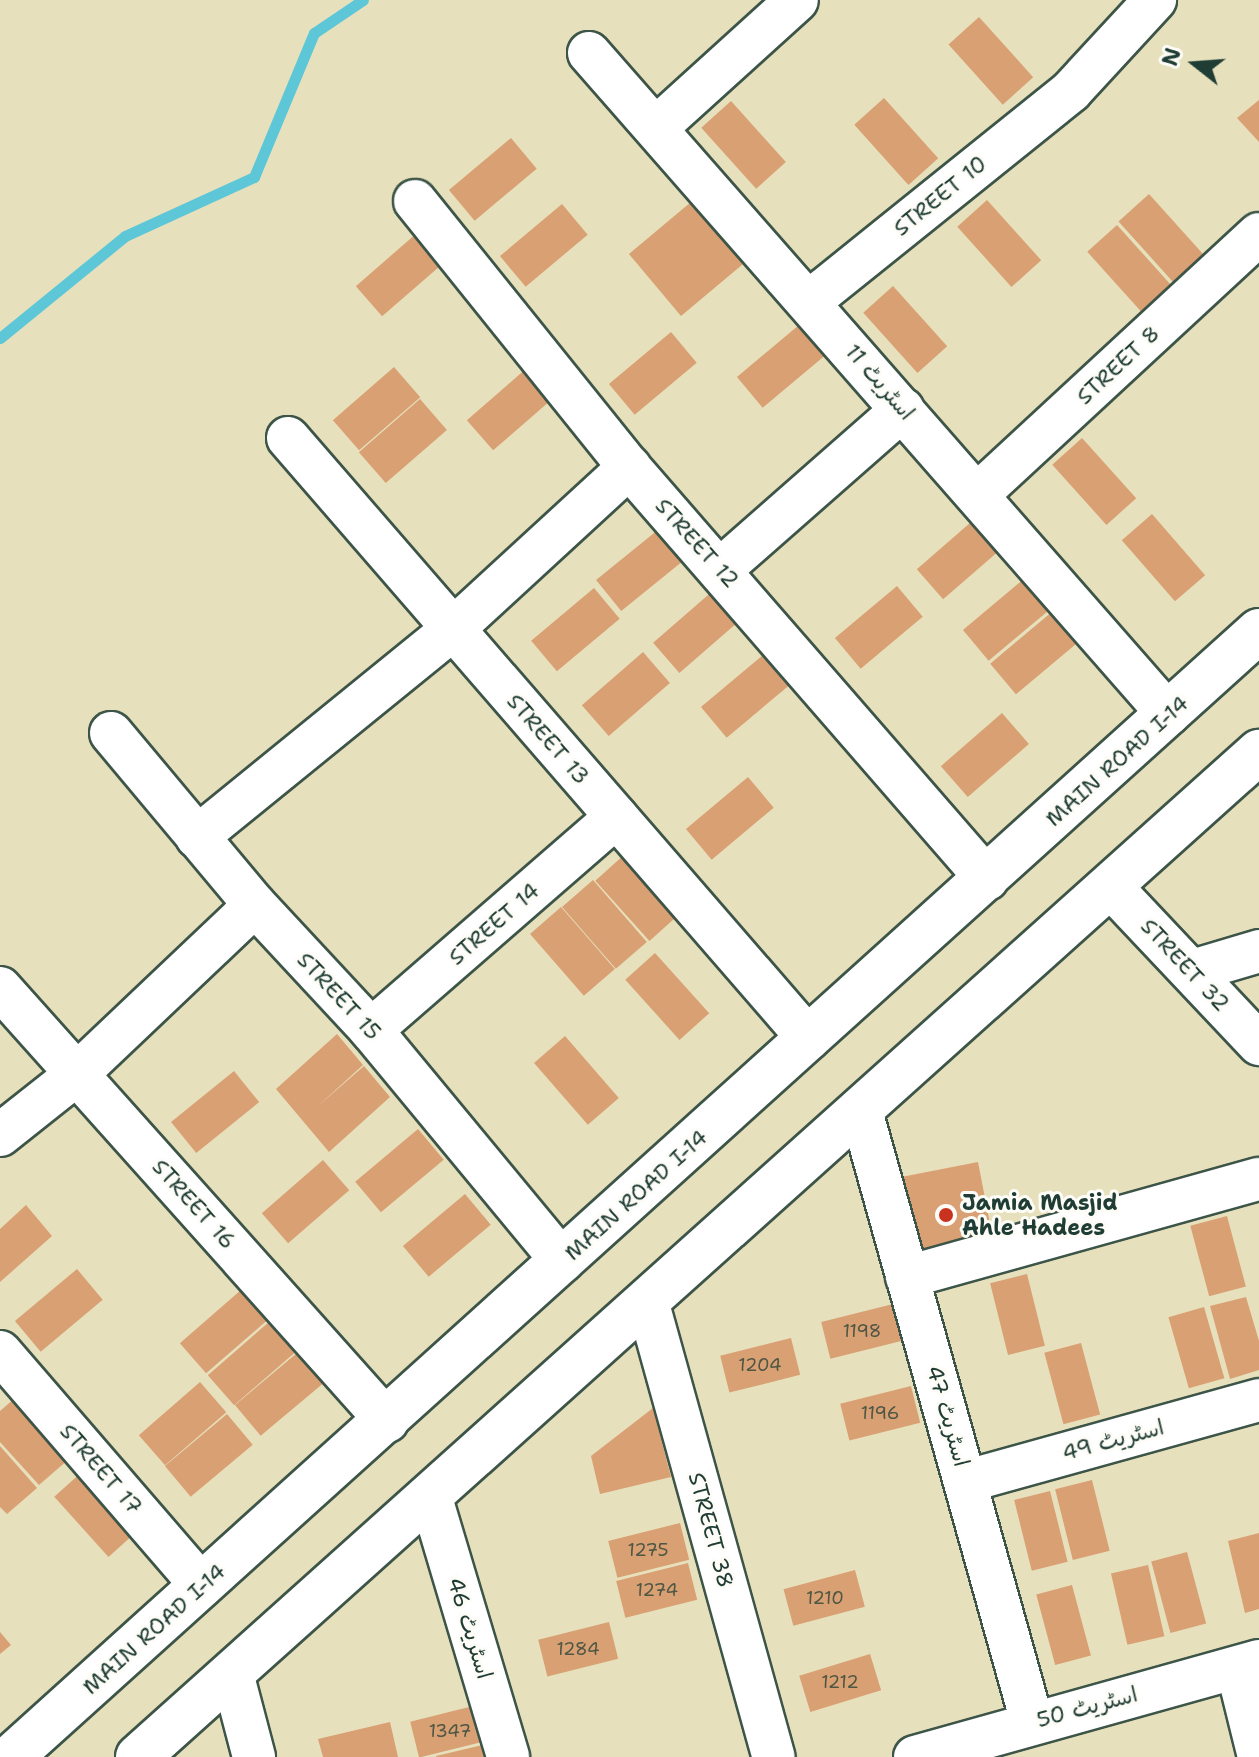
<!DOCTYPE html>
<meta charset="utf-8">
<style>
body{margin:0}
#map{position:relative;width:1259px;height:1757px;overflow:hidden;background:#e7e0bc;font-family:"Shantell Sans","Playpen Sans Arabic",sans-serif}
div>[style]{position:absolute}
.stream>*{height:11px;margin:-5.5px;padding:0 5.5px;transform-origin:5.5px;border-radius:5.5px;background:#5dc7d8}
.building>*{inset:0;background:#d9a073;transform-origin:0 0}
.roads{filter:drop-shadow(2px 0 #3d5548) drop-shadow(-2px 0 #3d5548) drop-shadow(0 2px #3d5548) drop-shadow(0 -2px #3d5548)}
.minor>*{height:42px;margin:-21px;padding:0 21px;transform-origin:21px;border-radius:21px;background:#fff}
.major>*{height:44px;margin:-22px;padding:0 22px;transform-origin:22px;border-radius:22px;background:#fff}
.dots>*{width:22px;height:22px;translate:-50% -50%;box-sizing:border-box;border:4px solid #fdfcf7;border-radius:50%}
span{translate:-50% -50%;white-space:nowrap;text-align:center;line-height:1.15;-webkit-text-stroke:6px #fdfcf7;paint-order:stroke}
.number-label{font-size:18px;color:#4e5644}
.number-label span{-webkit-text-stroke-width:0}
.street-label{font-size:22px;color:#1f3d34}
.poi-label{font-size:22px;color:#1f3d34;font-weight:700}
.left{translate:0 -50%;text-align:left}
.north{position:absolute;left:1155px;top:24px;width:80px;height:80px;-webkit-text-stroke:6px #fdfcf7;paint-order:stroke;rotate:287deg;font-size:22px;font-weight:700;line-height:32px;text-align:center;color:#1f3d34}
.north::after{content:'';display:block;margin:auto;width:28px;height:36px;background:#1f3d34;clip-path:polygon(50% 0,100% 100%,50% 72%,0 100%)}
</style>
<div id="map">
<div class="stream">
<i style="left:0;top:338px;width:161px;rotate:-39.2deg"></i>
<i style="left:125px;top:236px;width:142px;rotate:-24.6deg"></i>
<i style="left:254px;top:177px;width:156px;rotate:-67.4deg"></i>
<i style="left:314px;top:33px;width:59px;rotate:-34deg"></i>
</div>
<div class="building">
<i style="left:979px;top:17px;width:81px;height:41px;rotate:48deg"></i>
<i style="left:884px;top:98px;width:81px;height:40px;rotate:48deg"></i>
<i style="clip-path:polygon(1259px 100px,1259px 142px,1237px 118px)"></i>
<i style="left:731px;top:101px;width:82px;height:40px;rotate:48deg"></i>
<i style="left:511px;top:138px;width:40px;height:81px;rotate:50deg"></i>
<i style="left:1149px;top:194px;width:81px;height:41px;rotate:48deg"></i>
<i style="left:987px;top:200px;width:81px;height:40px;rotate:48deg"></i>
<i style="left:691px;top:202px;width:81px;height:81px;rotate:50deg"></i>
<i style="left:562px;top:204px;width:40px;height:81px;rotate:50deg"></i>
<i style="left:1117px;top:225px;width:81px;height:40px;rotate:48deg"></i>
<i style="left:417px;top:233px;width:40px;height:81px;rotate:49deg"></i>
<i style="left:893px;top:286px;width:81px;height:40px;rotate:48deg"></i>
<i style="left:799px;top:325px;width:40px;height:81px;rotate:50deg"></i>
<i style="left:671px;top:332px;width:40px;height:81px;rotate:50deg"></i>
<i style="left:394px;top:367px;width:40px;height:81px;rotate:49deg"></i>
<i style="left:528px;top:367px;width:40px;height:81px;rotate:49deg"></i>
<i style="left:420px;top:399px;width:41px;height:81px;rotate:49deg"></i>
<i style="left:1082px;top:438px;width:81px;height:40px;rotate:48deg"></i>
<i style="left:1152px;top:514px;width:81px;height:40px;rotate:49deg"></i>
<i style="left:978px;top:516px;width:40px;height:81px;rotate:49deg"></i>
<i style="left:659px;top:529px;width:40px;height:81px;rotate:51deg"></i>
<i style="left:1025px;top:578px;width:40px;height:81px;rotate:50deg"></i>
<i style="left:897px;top:586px;width:40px;height:81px;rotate:50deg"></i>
<i style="left:594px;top:588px;width:40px;height:82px;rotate:50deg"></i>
<i style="left:715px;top:589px;width:40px;height:82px;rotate:49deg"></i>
<i style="left:1053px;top:611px;width:40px;height:82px;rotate:50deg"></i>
<i style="left:643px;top:652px;width:41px;height:81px;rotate:49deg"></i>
<i style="left:763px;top:655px;width:40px;height:81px;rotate:50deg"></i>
<i style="left:1002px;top:713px;width:41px;height:81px;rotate:49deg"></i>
<i style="left:748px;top:777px;width:40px;height:81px;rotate:50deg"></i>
<i style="left:625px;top:854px;width:81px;height:40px;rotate:48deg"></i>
<i style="left:593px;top:880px;width:82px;height:41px;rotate:49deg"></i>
<i style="left:561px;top:907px;width:82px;height:41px;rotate:49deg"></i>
<i style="left:655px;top:953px;width:81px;height:40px;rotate:48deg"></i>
<i style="clip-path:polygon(337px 1034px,363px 1065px,318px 1106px,364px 1066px,390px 1097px,329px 1152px,276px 1089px)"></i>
<i style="left:565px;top:1036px;width:82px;height:41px;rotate:49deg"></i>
<i style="left:234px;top:1071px;width:40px;height:81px;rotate:51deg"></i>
<i style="left:418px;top:1129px;width:40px;height:82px;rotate:50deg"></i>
<i style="left:323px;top:1160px;width:40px;height:81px;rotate:49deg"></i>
<i style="left:978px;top:1162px;width:86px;height:82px;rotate:79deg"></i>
<i style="left:465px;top:1194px;width:40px;height:81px;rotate:50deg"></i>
<i style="clip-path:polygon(26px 1205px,52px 1236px,0 1282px,0 1229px)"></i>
<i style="left:1227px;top:1216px;width:73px;height:38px;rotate:75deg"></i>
<i style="left:77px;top:1269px;width:40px;height:81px;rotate:50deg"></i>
<i style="left:1027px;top:1274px;width:74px;height:38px;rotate:76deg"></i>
<i style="left:241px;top:1290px;width:40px;height:81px;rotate:49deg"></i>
<i style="clip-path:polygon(1246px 1297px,1259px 1341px,1259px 1370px,1230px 1379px,1210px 1306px)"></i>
<i style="left:893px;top:1304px;width:38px;height:74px;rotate:76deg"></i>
<i style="left:1204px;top:1307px;width:74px;height:37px;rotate:74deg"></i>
<i style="left:269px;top:1322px;width:40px;height:81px;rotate:49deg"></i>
<i style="left:791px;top:1338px;width:38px;height:73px;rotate:76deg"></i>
<i style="left:1081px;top:1343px;width:74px;height:38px;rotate:75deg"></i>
<i style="left:297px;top:1353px;width:40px;height:81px;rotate:50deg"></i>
<i style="left:200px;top:1382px;width:40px;height:81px;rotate:49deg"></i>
<i style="left:911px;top:1386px;width:38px;height:73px;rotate:76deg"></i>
<i style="clip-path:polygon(15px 1398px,69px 1459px,39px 1485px,0 1442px,0 1411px)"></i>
<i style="clip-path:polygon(653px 1408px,671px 1477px,600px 1494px,591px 1456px)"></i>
<i style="left:227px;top:1414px;width:40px;height:81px;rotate:50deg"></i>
<i style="clip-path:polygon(0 1446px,37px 1488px,7px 1514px,0 1507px)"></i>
<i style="left:84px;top:1470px;width:81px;height:40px;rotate:48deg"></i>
<i style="left:1092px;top:1480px;width:73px;height:38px;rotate:76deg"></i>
<i style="left:1050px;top:1491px;width:73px;height:37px;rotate:76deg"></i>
<i style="left:680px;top:1523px;width:38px;height:74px;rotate:76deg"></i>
<i style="clip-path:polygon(1259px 1533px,1259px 1609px,1245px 1613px,1228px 1541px)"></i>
<i style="left:1187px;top:1552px;width:74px;height:37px;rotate:75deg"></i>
<i style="left:688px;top:1563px;width:38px;height:74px;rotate:76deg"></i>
<i style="left:1148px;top:1565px;width:73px;height:38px;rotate:77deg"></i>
<i style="left:855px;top:1570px;width:38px;height:74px;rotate:75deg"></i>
<i style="left:1072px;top:1585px;width:73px;height:37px;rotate:75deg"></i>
<i style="left:609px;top:1622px;width:38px;height:73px;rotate:76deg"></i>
<i style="clip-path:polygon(0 1632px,11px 1645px,0 1654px)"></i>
<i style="left:870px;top:1654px;width:38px;height:74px;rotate:73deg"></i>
<i style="left:481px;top:1704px;width:37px;height:73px;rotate:76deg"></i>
<i style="clip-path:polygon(390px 1722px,398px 1757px,323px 1757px,318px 1739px)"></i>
<i style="clip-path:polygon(491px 1743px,494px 1757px,436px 1757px,436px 1756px)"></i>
</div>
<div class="roads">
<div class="minor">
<i style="left:589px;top:53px;width:879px;rotate:48.78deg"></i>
<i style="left:656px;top:128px;width:190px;rotate:-42.2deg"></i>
<i style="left:415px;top:201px;width:341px;rotate:51.2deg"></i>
<i style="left:629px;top:467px;width:546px;rotate:49.01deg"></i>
<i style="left:810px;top:301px;width:335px;rotate:-38.8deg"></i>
<i style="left:1071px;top:91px;width:124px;rotate:-47.3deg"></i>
<i style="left:288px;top:438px;width:795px;rotate:49.08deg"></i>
<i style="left:977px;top:495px;width:384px;rotate:-42.8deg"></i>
<i style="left:721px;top:569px;width:242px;rotate:-41.3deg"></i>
<i style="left:111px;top:733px;width:224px;rotate:50.1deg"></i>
<i style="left:255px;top:905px;width:171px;rotate:47.1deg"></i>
<i style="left:371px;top:1030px;width:300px;rotate:50.4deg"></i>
<i style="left:197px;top:837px;width:328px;rotate:-39.1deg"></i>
<i style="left:452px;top:630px;width:241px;rotate:-42.6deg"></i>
<i style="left:1111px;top:887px;width:216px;rotate:46.7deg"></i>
<i style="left:1192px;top:971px;width:70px;rotate:-16.6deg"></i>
<i style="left:0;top:988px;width:581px;rotate:48.21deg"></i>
<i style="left:371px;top:1030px;width:325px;rotate:-41deg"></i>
<i style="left:861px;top:1111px;width:634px;rotate:74.36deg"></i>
<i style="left:0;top:1135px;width:98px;rotate:-38.4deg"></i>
<i style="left:77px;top:1074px;width:245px;rotate:-43.5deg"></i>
<i style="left:907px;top:1277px;width:365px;rotate:-15.6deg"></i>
<i style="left:648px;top:1304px;width:470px;rotate:74.5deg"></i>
<i style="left:0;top:1352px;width:309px;rotate:49.2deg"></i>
<i style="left:967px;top:1481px;width:303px;rotate:-15.5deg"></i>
<i style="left:431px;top:1498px;width:270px;rotate:73.4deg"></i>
<i style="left:1237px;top:1668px;width:92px;rotate:76.1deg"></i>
<i style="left:232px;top:1673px;width:87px;rotate:75.3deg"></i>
<i style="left:915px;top:1757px;width:357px;rotate:-15.6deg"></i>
</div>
<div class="major">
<i style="left:11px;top:1757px;width:1681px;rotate:-42.06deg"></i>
<i style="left:138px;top:1757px;width:1506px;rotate:-41.88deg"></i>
</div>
</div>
<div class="dots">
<i style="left:946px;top:1215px;background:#c8321e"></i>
</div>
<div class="number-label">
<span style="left:862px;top:1331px">1198</span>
<span style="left:760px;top:1365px">1204</span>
<span style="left:880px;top:1413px">1196</span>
<span style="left:648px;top:1550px">1275</span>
<span style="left:657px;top:1590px">1274</span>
<span style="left:825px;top:1598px">1210</span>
<span style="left:578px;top:1649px">1284</span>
<span style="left:840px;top:1682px">1212</span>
<span style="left:450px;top:1731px">1347</span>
</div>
<div class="street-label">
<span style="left:940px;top:196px;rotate:-39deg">STREET 10</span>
<span style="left:1118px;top:365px;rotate:-43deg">STREET 8</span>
<span style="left:880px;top:382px;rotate:49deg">اسٹریٹ 11</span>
<span style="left:697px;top:543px;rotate:48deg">STREET 12</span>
<span style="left:548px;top:739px;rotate:49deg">STREET 13</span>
<span style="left:1117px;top:761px;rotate:-42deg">MAIN ROAD I-14</span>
<span style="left:494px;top:924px;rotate:-41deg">STREET 14</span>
<span style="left:1185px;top:965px;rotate:47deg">STREET 32</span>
<span style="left:339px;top:996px;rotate:47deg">STREET 15</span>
<span style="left:636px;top:1195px;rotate:-42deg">MAIN ROAD I-14</span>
<span style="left:194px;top:1204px;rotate:48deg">STREET 16</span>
<span style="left:948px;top:1416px;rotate:74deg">اسٹریٹ 47</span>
<span style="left:1113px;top:1440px;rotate:-15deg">اسٹریٹ 49</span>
<span style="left:101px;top:1469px;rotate:49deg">STREET 17</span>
<span style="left:711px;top:1530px;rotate:75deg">STREET 38</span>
<span style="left:470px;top:1628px;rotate:73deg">اسٹریٹ 46</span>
<span style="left:154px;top:1629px;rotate:-42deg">MAIN ROAD I-14</span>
<span style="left:1087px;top:1707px;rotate:-15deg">اسٹریٹ 50</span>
</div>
<div class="poi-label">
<span class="left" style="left:962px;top:1215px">Jamia Masjid<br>Ahle Hadees</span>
</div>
<div class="north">N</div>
</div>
